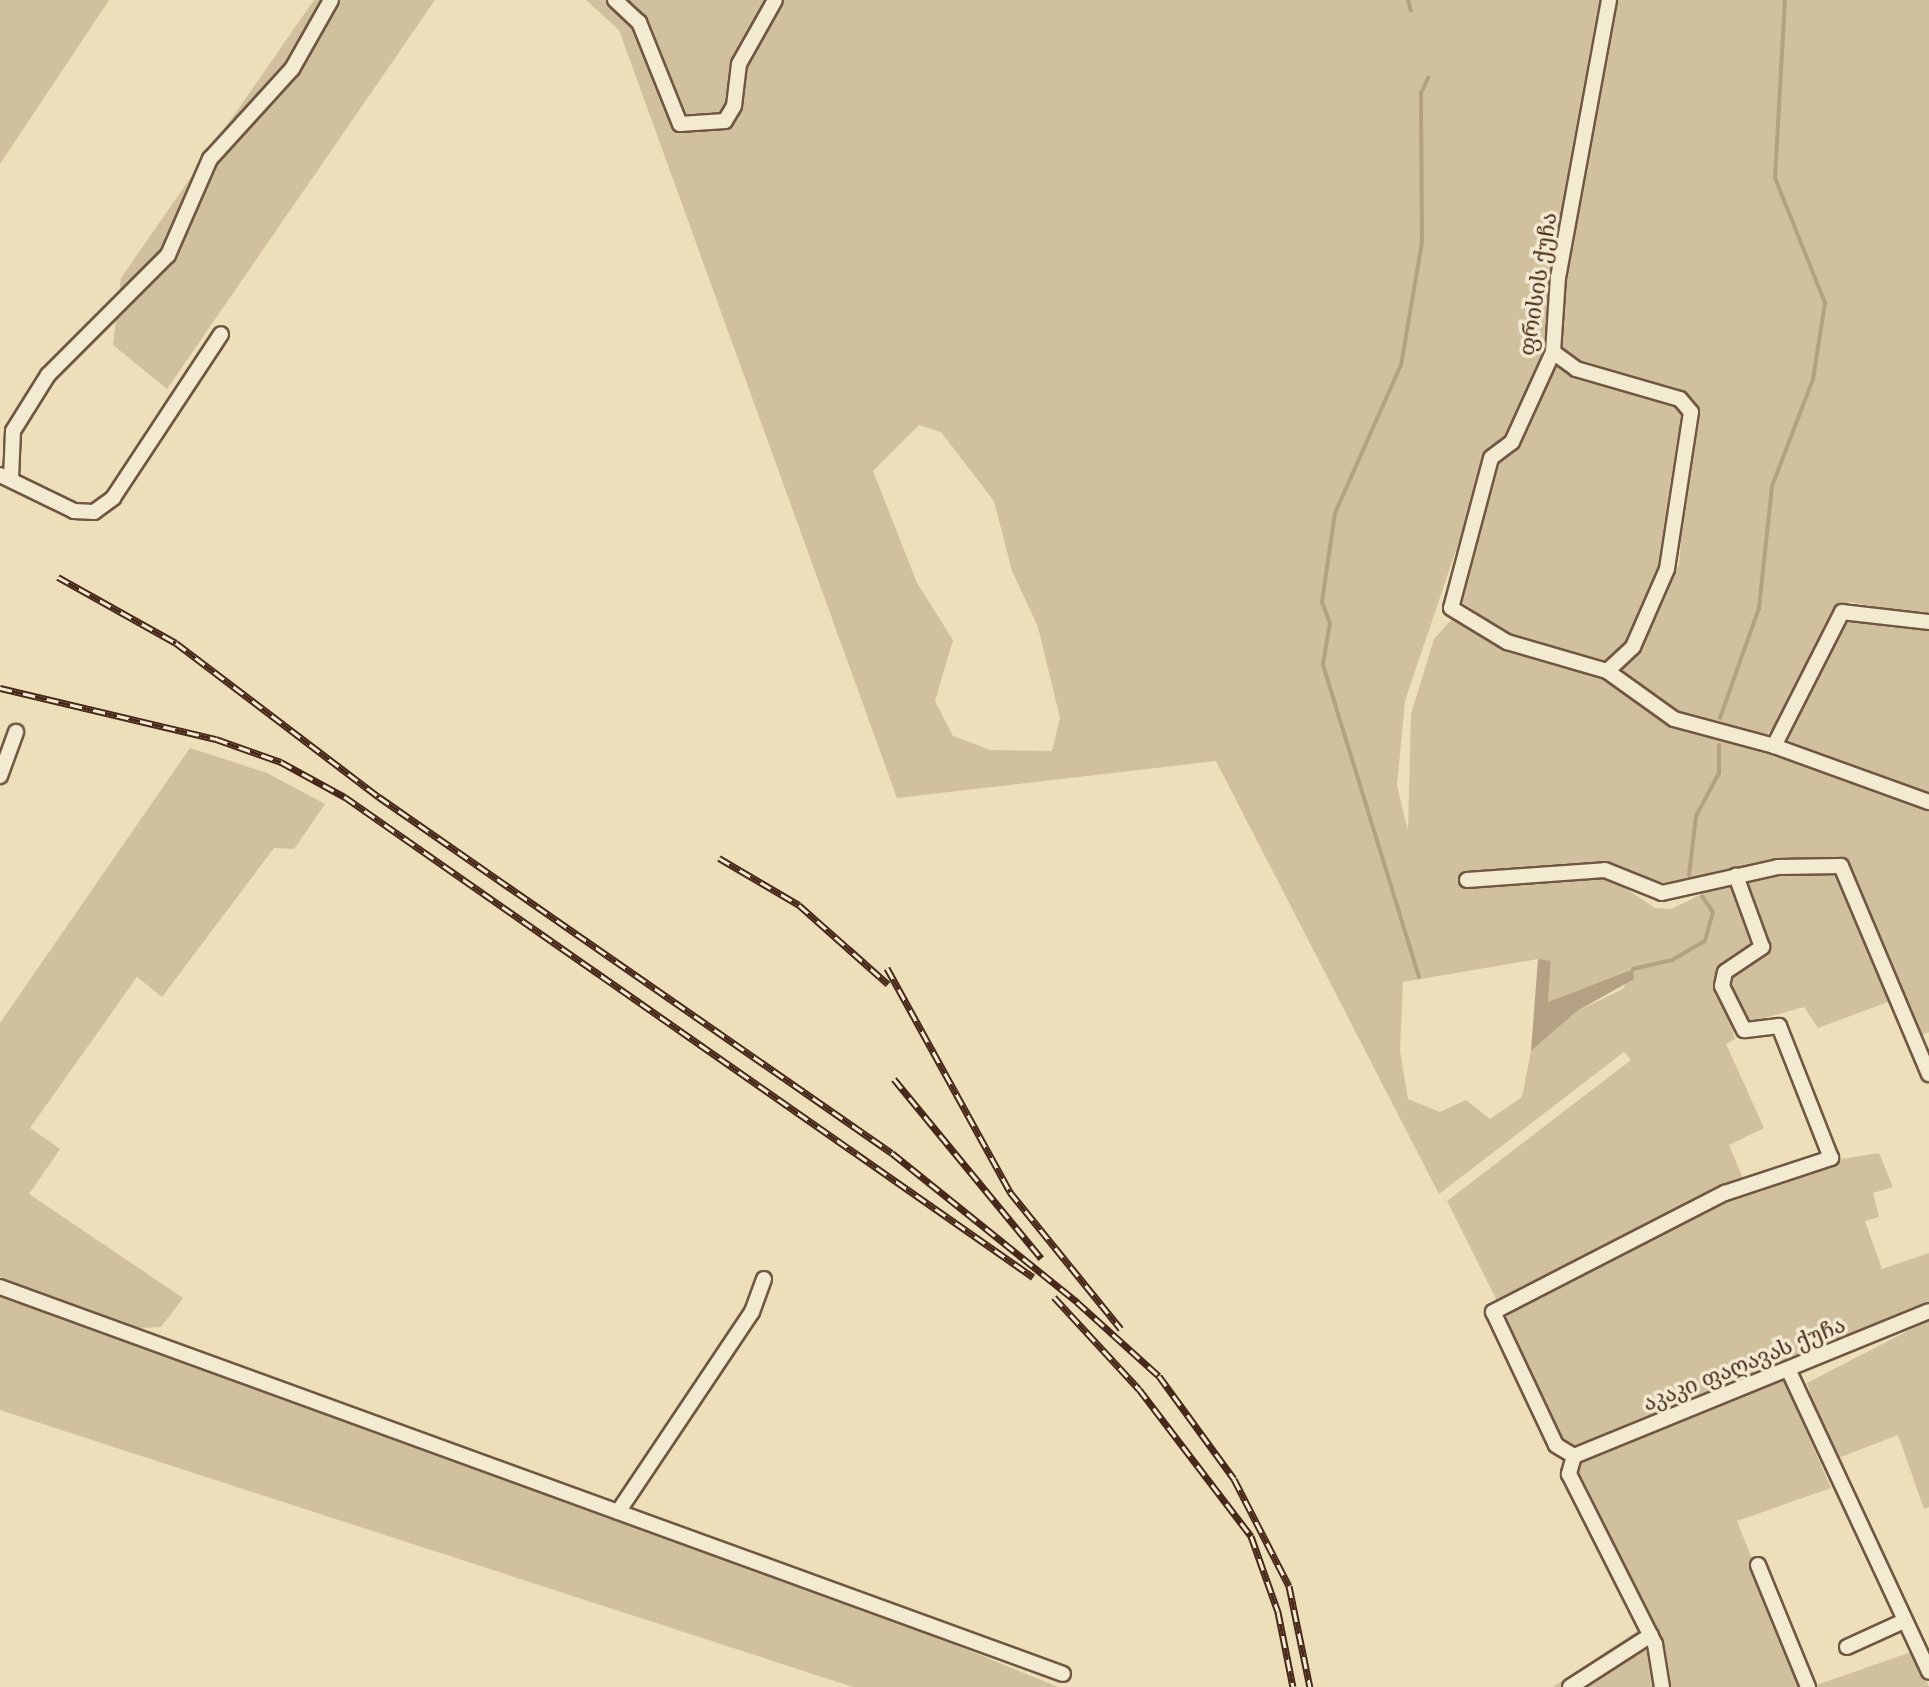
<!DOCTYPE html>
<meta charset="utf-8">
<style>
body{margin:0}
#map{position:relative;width:1929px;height:1687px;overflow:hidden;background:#ecdfb9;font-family:"Libre Caslon Text","Noto Serif Georgian",serif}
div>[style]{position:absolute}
.green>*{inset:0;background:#d0c09e}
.water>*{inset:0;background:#b4a183}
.stream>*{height:4px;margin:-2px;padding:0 2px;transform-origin:2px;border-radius:2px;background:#b4a183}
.roads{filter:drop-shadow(2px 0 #715642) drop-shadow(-2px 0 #715642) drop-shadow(0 2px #715642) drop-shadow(0 -2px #715642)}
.street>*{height:14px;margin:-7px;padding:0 7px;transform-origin:7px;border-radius:7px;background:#f3ead2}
.rail>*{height:7px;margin-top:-3.5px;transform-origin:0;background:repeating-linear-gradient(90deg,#f3ead2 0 12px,#48281a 0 24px);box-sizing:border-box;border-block:2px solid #48281a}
span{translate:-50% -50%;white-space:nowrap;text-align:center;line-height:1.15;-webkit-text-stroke:7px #f3ead2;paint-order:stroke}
.street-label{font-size:22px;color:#48281a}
</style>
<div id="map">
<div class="green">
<i style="clip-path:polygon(0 0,109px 0,0 164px)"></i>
<i style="clip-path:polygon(314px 0,435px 0,167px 389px,113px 345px,121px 278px)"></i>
<i style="clip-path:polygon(evenodd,586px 0,606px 0,636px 26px,674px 127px,725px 128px,743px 105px,742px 66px,780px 0,1604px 0,1549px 353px,1509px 440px,1487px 458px,1405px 701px,1397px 786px,1408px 831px,1411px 714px,1434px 639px,1452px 619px,1607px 679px,1659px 719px,1929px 807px,1929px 1032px,1919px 1036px,1846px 862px,1815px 857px,1762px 864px,1679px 886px,1580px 863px,1464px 874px,1467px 887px,1607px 876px,1655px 908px,1671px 909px,1732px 880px,1755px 937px,1717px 978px,1735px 1039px,1726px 1044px,1764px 1128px,1729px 1145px,1744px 1181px,1498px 1303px,1447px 1201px,1631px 1060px,1624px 1052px,1439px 1194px,1216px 761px,897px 798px,619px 30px,586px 0,919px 425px,941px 432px,994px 501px,1012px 571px,1038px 627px,1060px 718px,1052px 751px,990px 750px,953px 736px,935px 701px,953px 640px,917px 583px,873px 471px,919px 425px,586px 0,1538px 959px,1551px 962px,1548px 1002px,1632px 969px,1623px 989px,1577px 1011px,1531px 1051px,1522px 1097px,1490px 1119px,1466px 1100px,1440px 1112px,1408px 1099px,1400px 1051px,1403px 982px,1538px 959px)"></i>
<i style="clip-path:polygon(624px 0,770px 0,722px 114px,681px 118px,647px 21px)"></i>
<i style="clip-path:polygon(1613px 0,1929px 0,1929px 616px,1849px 602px,1835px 609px,1782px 719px,1762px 739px,1678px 716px,1619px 674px,1679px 565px,1692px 404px,1674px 389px,1583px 367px,1563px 354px,1560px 279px)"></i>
<i style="clip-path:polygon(1555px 362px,1667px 399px,1686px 416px,1667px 555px,1634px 635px,1622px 654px,1602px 663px,1519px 642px,1458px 599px,1493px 465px,1516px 443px)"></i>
<i style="clip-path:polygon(1843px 618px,1929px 627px,1929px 797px,1784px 746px)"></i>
<i style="clip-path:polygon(190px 748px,267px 773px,325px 804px,294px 849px,274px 848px,162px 997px,137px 977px,30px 1128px,60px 1149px,29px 1194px,183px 1298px,161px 1327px,137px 1328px,0 1277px,0 1023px)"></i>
<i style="clip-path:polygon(1819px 867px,1838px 870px,1893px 1000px,1818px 1028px,1804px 1007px,1743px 1024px,1725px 982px,1757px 957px,1741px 888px,1752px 878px)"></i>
<i style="clip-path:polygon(1879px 1153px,1893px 1187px,1873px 1193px,1879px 1217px,1865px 1221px,1882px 1269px,1929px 1253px,1929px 1303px,1812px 1358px,1576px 1446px,1563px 1444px,1505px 1324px,1508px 1312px,1720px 1200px,1835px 1160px)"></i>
<i style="clip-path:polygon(0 1296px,897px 1621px,1058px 1687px,853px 1687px,0 1410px)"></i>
<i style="clip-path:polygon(1929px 1320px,1929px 1507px,1924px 1509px,1898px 1435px,1833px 1460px,1807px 1383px)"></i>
<i style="clip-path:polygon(1784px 1380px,1831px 1488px,1737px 1521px,1803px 1687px,1667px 1687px,1576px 1476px,1582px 1459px)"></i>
<i style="clip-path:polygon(1637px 1631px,1649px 1643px,1656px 1687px,1553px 1687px)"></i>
<i style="clip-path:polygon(1914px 1651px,1929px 1687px,1811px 1687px)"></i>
</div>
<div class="water">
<i style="clip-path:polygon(1538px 959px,1551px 961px,1548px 1002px,1633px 969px,1634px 979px,1577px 1011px,1531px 1051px)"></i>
</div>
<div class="stream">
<i style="left:1408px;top:0;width:11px;rotate:75deg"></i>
<i style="left:1720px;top:718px;width:117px;rotate:-70.5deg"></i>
<i style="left:1759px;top:608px;width:123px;rotate:-83.9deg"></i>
<i style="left:1772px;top:486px;width:115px;rotate:-69deg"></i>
<i style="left:1813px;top:379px;width:77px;rotate:-81deg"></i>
<i style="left:1825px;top:303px;width:135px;rotate:-111.8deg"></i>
<i style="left:1775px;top:178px;width:178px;rotate:-86.8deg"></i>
<i style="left:1689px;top:875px;width:59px;rotate:-83.2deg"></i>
<i style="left:1696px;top:816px;width:49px;rotate:-61.9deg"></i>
<i style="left:1719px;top:773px;width:28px;rotate:-90deg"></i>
<i style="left:1633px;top:969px;width:40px;rotate:-13deg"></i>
<i style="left:1672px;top:960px;width:38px;rotate:-30deg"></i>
<i style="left:1705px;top:941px;width:30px;rotate:-75deg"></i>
<i style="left:1713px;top:912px;width:19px;rotate:-125deg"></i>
<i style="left:1419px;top:977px;width:327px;rotate:-107.1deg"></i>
<i style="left:1323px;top:664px;width:42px;rotate:-80.3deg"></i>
<i style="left:1330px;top:623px;width:22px;rotate:-111deg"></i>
<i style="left:1322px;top:602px;width:90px;rotate:-81.7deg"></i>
<i style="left:1335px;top:513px;width:162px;rotate:-66deg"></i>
<i style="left:1401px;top:365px;width:125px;rotate:-80.3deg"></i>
<i style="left:1422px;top:242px;width:149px;rotate:-90.4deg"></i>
<i style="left:1421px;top:93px;width:17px;rotate:-65deg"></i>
</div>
<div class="roads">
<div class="street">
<i style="left:615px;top:0;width:33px;rotate:43deg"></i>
<i style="left:639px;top:22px;width:110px;rotate:68.1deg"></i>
<i style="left:680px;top:124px;width:45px;rotate:-3.8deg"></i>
<i style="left:725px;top:121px;width:17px;rotate:-59deg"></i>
<i style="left:734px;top:106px;width:42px;rotate:-83.2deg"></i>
<i style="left:739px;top:64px;width:73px;rotate:-60.6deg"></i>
<i style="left:1609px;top:0;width:282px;rotate:100.4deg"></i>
<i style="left:1558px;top:277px;width:75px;rotate:93.8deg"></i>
<i style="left:1553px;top:352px;width:99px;rotate:114.5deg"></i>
<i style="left:1512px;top:442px;width:26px;rotate:143deg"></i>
<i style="left:1491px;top:458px;width:155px;rotate:104.9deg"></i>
<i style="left:1451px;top:608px;width:66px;rotate:31.3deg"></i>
<i style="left:1507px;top:642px;width:104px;rotate:16.2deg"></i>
<i style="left:1607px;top:671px;width:82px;rotate:35.6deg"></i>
<i style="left:1674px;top:719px;width:104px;rotate:15.1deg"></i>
<i style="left:1774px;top:746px;width:165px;rotate:19.9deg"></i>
<i style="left:1553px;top:352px;width:29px;rotate:36deg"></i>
<i style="left:1576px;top:369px;width:108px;rotate:16.1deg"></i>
<i style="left:1680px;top:399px;width:17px;rotate:50deg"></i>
<i style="left:1691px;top:412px;width:159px;rotate:98.7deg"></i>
<i style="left:1667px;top:569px;width:85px;rotate:113.6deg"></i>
<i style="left:1633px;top:647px;width:35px;rotate:137deg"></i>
<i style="left:0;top:475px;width:82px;rotate:25.9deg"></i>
<i style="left:74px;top:511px;width:20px;rotate:3deg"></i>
<i style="left:94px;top:512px;width:24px;rotate:-36deg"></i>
<i style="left:113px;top:498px;width:196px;rotate:-56.6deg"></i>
<i style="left:11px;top:479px;width:48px;rotate:-87.6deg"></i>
<i style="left:13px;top:431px;width:66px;rotate:-58deg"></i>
<i style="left:48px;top:375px;width:170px;rotate:-45deg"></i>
<i style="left:168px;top:255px;width:105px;rotate:-66.4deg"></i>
<i style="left:210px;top:159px;width:122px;rotate:-47.7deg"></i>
<i style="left:292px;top:69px;width:79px;rotate:-60.5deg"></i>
<i style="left:1774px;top:746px;width:150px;rotate:-63.1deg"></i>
<i style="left:1842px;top:612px;width:88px;rotate:6.6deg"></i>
<i style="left:0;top:776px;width:47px;rotate:-70deg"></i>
<i style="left:1467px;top:880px;width:138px;rotate:-4.1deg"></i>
<i style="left:1605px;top:870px;width:61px;rotate:22deg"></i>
<i style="left:1662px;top:893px;width:119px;rotate:-12.6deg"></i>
<i style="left:1778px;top:867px;width:63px;rotate:-0.9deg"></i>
<i style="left:1841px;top:866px;width:226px;rotate:67.1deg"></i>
<i style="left:0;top:1287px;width:1131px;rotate:20deg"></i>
<i style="left:1788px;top:1369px;width:334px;rotate:65deg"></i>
<i style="left:1574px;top:1456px;width:21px;rotate:-149deg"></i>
<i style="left:1556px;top:1445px;width:147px;rotate:-115.3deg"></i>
<i style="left:1493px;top:1312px;width:261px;rotate:-27.2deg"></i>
<i style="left:1725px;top:1193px;width:112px;rotate:-18.3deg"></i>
<i style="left:1831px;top:1158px;width:142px;rotate:-111.5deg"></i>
<i style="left:1779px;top:1026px;width:35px;rotate:173deg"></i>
<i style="left:1744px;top:1030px;width:49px;rotate:-116.6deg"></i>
<i style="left:1722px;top:986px;width:14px;rotate:-78deg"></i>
<i style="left:1725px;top:972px;width:45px;rotate:-34deg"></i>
<i style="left:1762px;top:947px;width:76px;rotate:-110.1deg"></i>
<i style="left:1574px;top:1456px;width:383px;rotate:-22.2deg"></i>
<i style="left:1574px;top:1456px;width:19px;rotate:106deg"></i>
<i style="left:1569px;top:1474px;width:191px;rotate:63.2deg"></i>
<i style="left:1655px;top:1644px;width:44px;rotate:80.8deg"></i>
<i style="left:618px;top:1512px;width:241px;rotate:-56.2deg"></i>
<i style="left:752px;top:1312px;width:35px;rotate:-70deg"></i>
<i style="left:1758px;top:1565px;width:132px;rotate:67.7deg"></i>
<i style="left:1847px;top:1647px;width:63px;rotate:-24.5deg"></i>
<i style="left:1570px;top:1687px;width:96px;rotate:-32.7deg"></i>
</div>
</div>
<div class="rail">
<i style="left:58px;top:577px;width:135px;rotate:29.2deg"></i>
<i style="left:176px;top:643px;width:255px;rotate:37.2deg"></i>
<i style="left:379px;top:797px;width:624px;rotate:34.76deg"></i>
<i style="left:892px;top:1153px;width:238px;rotate:38.8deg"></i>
<i style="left:1077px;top:1302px;width:110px;rotate:42.1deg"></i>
<i style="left:1159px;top:1376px;width:127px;rotate:53.9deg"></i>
<i style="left:1234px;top:1479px;width:120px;rotate:62.8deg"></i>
<i style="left:1289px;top:1586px;width:103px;rotate:78.3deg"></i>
<i style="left:0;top:688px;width:222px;rotate:13.3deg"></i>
<i style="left:216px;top:739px;width:69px;rotate:19.5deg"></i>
<i style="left:281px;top:762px;width:73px;rotate:28.7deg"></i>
<i style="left:345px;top:797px;width:839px;rotate:34.9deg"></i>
<i style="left:719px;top:858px;width:93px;rotate:30.4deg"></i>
<i style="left:799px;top:905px;width:119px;rotate:41.6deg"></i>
<i style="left:887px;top:968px;width:256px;rotate:61.2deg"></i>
<i style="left:1010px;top:1192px;width:176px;rotate:51deg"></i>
<i style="left:894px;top:1079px;width:232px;rotate:50.6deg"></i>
<i style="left:1054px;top:1297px;width:125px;rotate:47.3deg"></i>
<i style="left:1139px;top:1389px;width:185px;rotate:52.7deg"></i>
<i style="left:1251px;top:1536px;width:81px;rotate:70.4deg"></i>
<i style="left:1278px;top:1612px;width:76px;rotate:78.7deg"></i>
</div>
<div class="street-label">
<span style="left:1538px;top:284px;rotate:-81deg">ფრისის ქუჩა</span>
<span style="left:1744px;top:1364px;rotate:-22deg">აკაკი ფაღავას ქუჩა</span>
</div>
</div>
